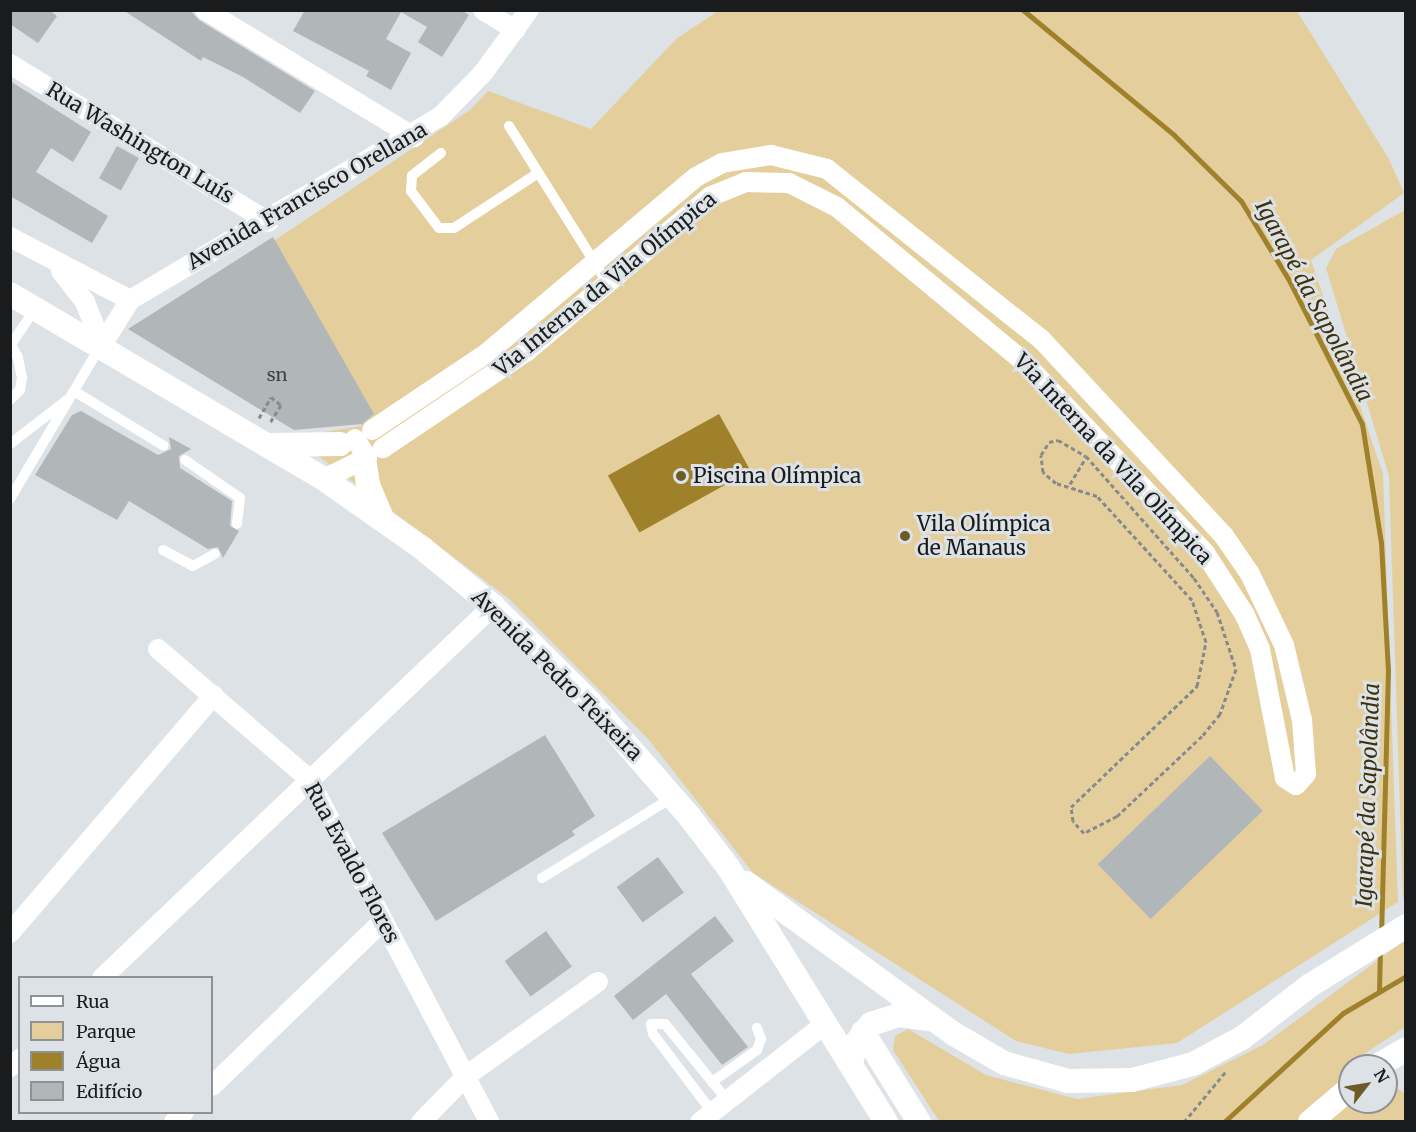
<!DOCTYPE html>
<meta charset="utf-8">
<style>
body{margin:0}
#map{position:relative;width:1416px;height:1132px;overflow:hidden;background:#dce2e5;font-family:Merriweather,serif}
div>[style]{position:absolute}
.green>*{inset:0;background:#e4cf9c}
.water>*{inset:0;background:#9f812b;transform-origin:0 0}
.stream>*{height:5px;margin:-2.5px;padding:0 2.5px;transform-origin:2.5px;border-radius:2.5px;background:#9f812b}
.building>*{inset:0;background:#b1b6b9;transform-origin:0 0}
.path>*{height:3px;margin-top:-1.5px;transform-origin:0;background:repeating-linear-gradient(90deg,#868a8c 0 4.5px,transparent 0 7.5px)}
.service>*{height:10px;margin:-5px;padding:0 5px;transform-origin:5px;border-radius:5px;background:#fff}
.minor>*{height:20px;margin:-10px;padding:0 10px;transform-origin:10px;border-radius:10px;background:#fff}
.tertiary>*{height:24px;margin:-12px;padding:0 12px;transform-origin:12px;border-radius:12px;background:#fff}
.dots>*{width:16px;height:16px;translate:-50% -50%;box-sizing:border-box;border:3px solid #dce2e5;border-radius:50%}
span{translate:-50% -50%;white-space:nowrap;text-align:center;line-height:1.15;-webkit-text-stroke:6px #dce2e5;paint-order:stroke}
.number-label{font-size:18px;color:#3f4243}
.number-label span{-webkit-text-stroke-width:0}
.street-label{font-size:21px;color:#191b1c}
.poi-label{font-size:21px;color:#191b1c}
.left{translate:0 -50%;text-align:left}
.water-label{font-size:22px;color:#3e310c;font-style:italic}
.frame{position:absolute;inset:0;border:12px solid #191b1c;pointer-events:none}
.legend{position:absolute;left:18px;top:976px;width:195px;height:138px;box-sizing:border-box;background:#dce2e5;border:2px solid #8e9295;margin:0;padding:8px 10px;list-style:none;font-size:18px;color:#191b1c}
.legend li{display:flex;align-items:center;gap:12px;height:30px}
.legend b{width:30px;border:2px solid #8e9295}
.north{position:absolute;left:1338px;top:1054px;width:60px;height:60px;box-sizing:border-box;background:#dce2e5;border:2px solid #8e9295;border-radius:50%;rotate:59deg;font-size:16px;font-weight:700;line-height:24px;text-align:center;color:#191b1c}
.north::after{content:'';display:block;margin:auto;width:21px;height:27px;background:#6d5a29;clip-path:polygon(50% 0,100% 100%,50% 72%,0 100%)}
</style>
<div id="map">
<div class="green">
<i style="clip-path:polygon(718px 11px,1297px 11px,1389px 159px,1404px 193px,1311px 260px,1383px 474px,1398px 902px,1177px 1043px,1069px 1054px,1016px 1041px,753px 873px,649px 740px,508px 598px,293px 437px,362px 426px,263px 248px,470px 110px,488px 91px,591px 129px,676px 39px)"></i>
<i style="clip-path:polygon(1405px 210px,1406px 896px,1403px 898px,1389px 476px,1326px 268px,1336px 249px)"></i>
<i style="clip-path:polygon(1405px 940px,1405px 1027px,1358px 1058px,1368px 1066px,1350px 1066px,1350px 1102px,1386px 1102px,1386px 1080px,1405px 1094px,1405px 1121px,939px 1121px,893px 1050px,895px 1036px,908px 1029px,986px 1075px,1077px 1099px,1182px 1085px,1263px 1045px)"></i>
</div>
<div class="water">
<i style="left:719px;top:414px;width:65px;height:127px;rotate:61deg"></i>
</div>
<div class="stream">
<i style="left:1023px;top:10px;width:196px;rotate:39.6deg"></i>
<i style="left:1174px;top:135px;width:94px;rotate:44.6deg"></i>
<i style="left:1241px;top:201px;width:95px;rotate:58.8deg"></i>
<i style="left:1290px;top:282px;width:159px;rotate:63.1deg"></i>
<i style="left:1362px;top:424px;width:120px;rotate:80.9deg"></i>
<i style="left:1381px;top:542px;width:128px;rotate:86.9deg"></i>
<i style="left:1388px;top:670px;width:264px;rotate:91.5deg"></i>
<i style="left:1379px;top:992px;width:43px;rotate:-88.7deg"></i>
<i style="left:1224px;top:1122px;width:161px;rotate:-42.5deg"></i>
<i style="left:1343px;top:1013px;width:73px;rotate:-30.4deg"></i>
</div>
<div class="building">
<i style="clip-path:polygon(10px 10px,49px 10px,57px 16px,38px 43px,10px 24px)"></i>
<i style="clip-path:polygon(123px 10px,190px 10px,199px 20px,315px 91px,300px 113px,243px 77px,203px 57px,201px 61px)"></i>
<i style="clip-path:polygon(305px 10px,461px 10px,469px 15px,442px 57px,418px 42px,427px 27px,401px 12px,386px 39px,411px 53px,391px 90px,366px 76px,369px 71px,293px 31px)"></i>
<i style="clip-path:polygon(10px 81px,91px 132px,73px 162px,51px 148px,36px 172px,108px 216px,92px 243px,10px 196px)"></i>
<i style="left:117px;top:146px;width:25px;height:37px;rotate:29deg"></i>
<i style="clip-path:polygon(273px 237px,374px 414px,362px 424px,294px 430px,128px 329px)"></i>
<i style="clip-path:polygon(81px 411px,158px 455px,171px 449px,169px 437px,191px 449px,179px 456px,180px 468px,232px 501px,230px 526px,239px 531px,223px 558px,218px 547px,208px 549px,129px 501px,117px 520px,35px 475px,72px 415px)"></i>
<i style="clip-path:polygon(545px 735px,595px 816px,572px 831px,575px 835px,436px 921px,382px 833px)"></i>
<i style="left:1210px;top:756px;width:76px;height:156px;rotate:46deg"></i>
<i style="left:658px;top:857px;width:44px;height:51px;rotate:54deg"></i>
<i style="clip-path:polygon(715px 916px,734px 941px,691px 974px,748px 1047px,722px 1065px,666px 994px,633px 1020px,614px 996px)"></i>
<i style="left:546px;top:931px;width:44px;height:51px;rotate:54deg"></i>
</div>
<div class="path">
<i style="left:259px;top:418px;width:24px;rotate:-60deg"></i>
<i style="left:271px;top:397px;width:13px;rotate:39deg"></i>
<i style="left:281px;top:405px;width:22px;rotate:122deg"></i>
<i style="left:1058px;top:440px;width:32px;rotate:30deg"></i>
<i style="left:1086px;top:456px;width:163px;rotate:48.5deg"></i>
<i style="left:1194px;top:578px;width:41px;rotate:55.9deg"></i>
<i style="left:1217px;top:612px;width:60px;rotate:71.6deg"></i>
<i style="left:1236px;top:669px;width:48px;rotate:109.6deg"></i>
<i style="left:1220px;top:714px;width:28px;rotate:129deg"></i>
<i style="left:1202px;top:736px;width:117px;rotate:136.7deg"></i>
<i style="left:1117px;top:816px;width:37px;rotate:153deg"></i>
<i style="left:1084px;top:833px;width:16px;rotate:-133deg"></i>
<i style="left:1073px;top:821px;width:14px;rotate:-98deg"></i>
<i style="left:1071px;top:807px;width:175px;rotate:-43.8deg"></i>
<i style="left:1197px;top:686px;width:45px;rotate:-78.4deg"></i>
<i style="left:1206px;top:642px;width:44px;rotate:-108.4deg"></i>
<i style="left:1192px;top:600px;width:141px;rotate:-132.4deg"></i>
<i style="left:1097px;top:496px;width:43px;rotate:-162.4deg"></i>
<i style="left:1056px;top:483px;width:17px;rotate:-140deg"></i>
<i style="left:1043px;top:472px;width:17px;rotate:-97deg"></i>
<i style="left:1041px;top:455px;width:15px;rotate:-58deg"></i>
<i style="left:1049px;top:442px;width:9px;rotate:-13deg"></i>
<i style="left:1070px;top:484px;width:31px;rotate:-59deg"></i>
<i style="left:1184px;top:1122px;width:67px;rotate:-50.4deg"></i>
</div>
<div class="service">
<i style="left:509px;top:126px;width:186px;rotate:57.9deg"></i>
<i style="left:441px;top:153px;width:37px;rotate:142deg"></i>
<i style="left:412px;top:176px;width:15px;rotate:94deg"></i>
<i style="left:411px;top:191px;width:46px;rotate:52.9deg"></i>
<i style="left:439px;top:228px;width:15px"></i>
<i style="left:454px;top:228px;width:100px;rotate:-33.2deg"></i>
<i style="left:10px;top:346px;width:45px;rotate:-56deg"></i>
<i style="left:74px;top:391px;width:105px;rotate:31.4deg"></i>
<i style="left:10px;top:400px;width:14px;rotate:-45deg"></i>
<i style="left:20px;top:390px;width:12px;rotate:-81deg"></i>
<i style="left:22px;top:378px;width:21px;rotate:-101deg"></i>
<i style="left:18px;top:357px;width:13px;rotate:-122deg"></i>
<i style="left:10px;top:444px;width:72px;rotate:-37.7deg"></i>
<i style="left:185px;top:460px;width:67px;rotate:34.6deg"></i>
<i style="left:240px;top:498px;width:26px;rotate:97deg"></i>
<i style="left:10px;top:499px;width:177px;rotate:-59.4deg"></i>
<i style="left:163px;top:550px;width:34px;rotate:28deg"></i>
<i style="left:193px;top:566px;width:25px;rotate:-29deg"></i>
<i style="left:542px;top:878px;width:154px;rotate:-31.7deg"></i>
<i style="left:712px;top:1082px;width:55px;rotate:-35.4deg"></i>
<i style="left:757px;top:1050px;width:12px;rotate:-70deg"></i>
<i style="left:761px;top:1039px;width:12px;rotate:-110deg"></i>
<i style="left:712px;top:1112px;width:98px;rotate:-127.1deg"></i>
<i style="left:653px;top:1034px;width:10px;rotate:-101deg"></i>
<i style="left:651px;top:1024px;width:14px"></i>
<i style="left:665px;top:1024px;width:98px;rotate:50.8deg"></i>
</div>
<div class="minor">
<i style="left:205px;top:10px;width:245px;rotate:31.3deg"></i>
<i style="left:483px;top:10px;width:38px;rotate:32deg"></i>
<i style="left:10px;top:64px;width:303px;rotate:31.4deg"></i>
<i style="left:10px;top:237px;width:136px;rotate:27.7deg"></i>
<i style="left:61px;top:271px;width:39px;rotate:52deg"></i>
<i style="left:85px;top:302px;width:46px;rotate:68.4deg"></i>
<i style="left:102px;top:345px;width:53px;rotate:-58.1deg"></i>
<i style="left:130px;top:300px;width:360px;rotate:-30.6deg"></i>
<i style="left:440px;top:117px;width:62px;rotate:-45.7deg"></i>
<i style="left:483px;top:73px;width:78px;rotate:-53.9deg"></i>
<i style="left:372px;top:430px;width:138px;rotate:-33.8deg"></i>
<i style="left:487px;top:353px;width:273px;rotate:-40.1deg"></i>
<i style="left:696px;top:177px;width:30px;rotate:-28deg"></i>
<i style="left:722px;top:163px;width:50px;rotate:-9.3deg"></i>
<i style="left:771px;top:155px;width:58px;rotate:14deg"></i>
<i style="left:827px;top:169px;width:275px;rotate:38.5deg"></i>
<i style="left:1042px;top:340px;width:267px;rotate:47.1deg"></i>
<i style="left:1224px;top:536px;width:46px;rotate:55.6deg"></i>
<i style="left:1250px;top:574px;width:79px;rotate:64.4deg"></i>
<i style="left:1284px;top:645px;width:77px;rotate:76.5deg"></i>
<i style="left:1302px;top:720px;width:54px;rotate:85.8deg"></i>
<i style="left:1306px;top:774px;width:15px;rotate:132deg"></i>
<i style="left:1296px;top:785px;width:13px;rotate:-148deg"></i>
<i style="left:1285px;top:778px;width:131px;rotate:-101deg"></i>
<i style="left:1260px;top:649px;width:37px;rotate:-114deg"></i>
<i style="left:1245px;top:615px;width:74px;rotate:-122.8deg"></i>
<i style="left:1205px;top:553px;width:265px;rotate:-133.5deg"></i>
<i style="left:1023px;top:361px;width:241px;rotate:-140.4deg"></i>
<i style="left:837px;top:207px;width:54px;rotate:-153.4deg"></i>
<i style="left:789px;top:183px;width:43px;rotate:-178.7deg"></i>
<i style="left:746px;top:182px;width:38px;rotate:158deg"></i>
<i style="left:711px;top:196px;width:241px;rotate:139.9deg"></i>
<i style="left:527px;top:351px;width:174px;rotate:146deg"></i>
<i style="left:355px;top:439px;width:22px;rotate:56deg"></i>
<i style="left:324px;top:479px;width:45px;rotate:-26.6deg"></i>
<i style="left:158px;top:649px;width:198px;rotate:40.7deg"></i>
<i style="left:308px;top:778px;width:389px;rotate:62.2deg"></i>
<i style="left:10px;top:933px;width:313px;rotate:-49.4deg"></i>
<i style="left:102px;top:978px;width:540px;rotate:-43.57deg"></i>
<i style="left:10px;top:1067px;width:13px;rotate:-39deg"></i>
<i style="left:212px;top:1086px;width:238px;rotate:-44deg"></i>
<i style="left:174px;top:1122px;width:14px;rotate:-45deg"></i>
<i style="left:421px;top:1122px;width:64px;rotate:-45.6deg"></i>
<i style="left:466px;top:1076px;width:162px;rotate:-35.5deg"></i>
<i style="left:700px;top:1122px;width:159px;rotate:-38.1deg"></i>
</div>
<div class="tertiary">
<i style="left:10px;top:294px;width:364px;rotate:30.5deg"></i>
<i style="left:324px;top:479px;width:120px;rotate:35.1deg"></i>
<i style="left:422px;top:548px;width:92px;rotate:39.2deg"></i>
<i style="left:493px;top:606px;width:135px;rotate:44.7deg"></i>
<i style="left:589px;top:701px;width:152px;rotate:49deg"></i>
<i style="left:689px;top:816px;width:64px;rotate:52.6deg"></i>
<i style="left:728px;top:867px;width:300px;rotate:58.2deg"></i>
<i style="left:272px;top:445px;width:68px;rotate:-0.8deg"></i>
<i style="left:364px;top:459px;width:26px;rotate:81deg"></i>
<i style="left:368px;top:485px;width:36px;rotate:67deg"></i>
<i style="left:746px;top:883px;width:257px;rotate:36deg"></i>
<i style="left:954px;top:1034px;width:58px;rotate:30.1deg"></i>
<i style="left:1004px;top:1063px;width:66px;rotate:15.7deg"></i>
<i style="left:1068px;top:1081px;width:64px;rotate:-0.9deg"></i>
<i style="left:1132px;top:1080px;width:63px;rotate:-14.7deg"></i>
<i style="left:1193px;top:1064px;width:55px;rotate:-28deg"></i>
<i style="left:1242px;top:1038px;width:85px;rotate:-37.8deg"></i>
<i style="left:1309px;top:986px;width:114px;rotate:-31.7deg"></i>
<i style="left:863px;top:1032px;width:106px;rotate:58.1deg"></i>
<i style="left:851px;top:1064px;width:22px;rotate:-77deg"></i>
<i style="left:856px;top:1043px;width:24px;rotate:-52deg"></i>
<i style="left:871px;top:1024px;width:29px;rotate:-18deg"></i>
<i style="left:899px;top:1015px;width:30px;rotate:8deg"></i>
<i style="left:1377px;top:1066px;width:34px;rotate:-30deg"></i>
<i style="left:1310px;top:1122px;width:52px;rotate:-40.4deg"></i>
</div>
<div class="dots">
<i style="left:681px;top:476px;background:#6d5a29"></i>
<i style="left:905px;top:536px;background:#6d5a29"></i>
</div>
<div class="number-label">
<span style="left:277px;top:375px">sn</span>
</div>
<div class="street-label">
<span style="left:140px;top:143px;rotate:31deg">Rua Washington Luís</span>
<span style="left:307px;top:196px;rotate:-30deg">Avenida Francisco Orellana</span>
<span style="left:605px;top:284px;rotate:-39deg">Via Interna da Vila Olímpica</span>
<span style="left:1113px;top:459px;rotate:47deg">Via Interna da Vila Olímpica</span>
<span style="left:557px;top:675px;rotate:45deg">Avenida Pedro Teixeira</span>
<span style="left:352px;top:863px;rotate:62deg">Rua Evaldo Flores</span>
</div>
<div class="poi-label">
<span class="left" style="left:693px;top:476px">Piscina Olímpica</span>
<span class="left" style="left:917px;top:536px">Vila Olímpica<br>de Manaus</span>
</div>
<div class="water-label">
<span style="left:1314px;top:301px;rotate:62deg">Igarapé da Sapolândia</span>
<span style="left:1368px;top:795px;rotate:-88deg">Igarapé da Sapolândia</span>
</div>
<div class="frame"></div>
<ul class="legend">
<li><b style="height:8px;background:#fff"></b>Rua</li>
<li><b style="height:16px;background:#e4cf9c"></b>Parque</li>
<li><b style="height:16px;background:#9f812b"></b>Água</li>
<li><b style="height:16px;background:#b1b6b9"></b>Edifício</li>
</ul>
<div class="north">N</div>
</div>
